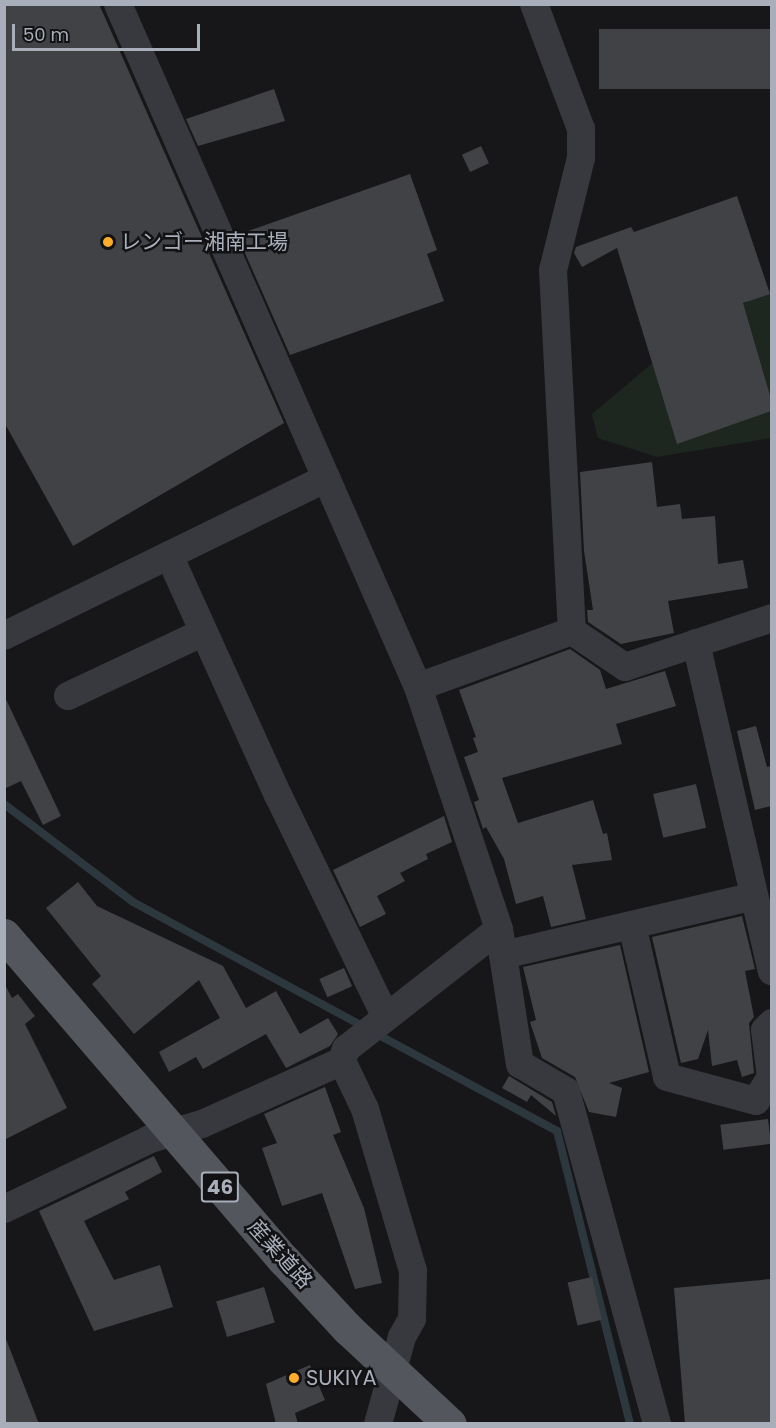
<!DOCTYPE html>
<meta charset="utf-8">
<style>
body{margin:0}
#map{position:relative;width:776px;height:1428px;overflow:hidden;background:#171719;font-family:Poppins,"Noto Sans JP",sans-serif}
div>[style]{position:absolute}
.green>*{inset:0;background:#1e271f}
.stream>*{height:8px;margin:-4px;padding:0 4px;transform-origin:4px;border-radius:4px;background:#2c373e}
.building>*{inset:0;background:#414246;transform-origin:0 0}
.minor>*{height:28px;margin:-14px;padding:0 14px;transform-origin:14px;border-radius:14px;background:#37393e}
.major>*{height:33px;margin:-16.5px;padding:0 16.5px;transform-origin:16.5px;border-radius:16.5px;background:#53565d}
.dots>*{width:16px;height:16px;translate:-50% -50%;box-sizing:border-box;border:3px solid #121214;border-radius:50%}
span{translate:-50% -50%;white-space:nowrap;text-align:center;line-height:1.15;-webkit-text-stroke:5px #121214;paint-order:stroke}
.shield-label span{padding:2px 4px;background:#121214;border:2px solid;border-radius:4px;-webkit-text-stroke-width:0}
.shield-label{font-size:20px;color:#a8aeba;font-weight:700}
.poi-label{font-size:21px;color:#a8aeba}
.left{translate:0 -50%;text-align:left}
.street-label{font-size:21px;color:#a8aeba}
.frame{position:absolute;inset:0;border:6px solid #a8aeba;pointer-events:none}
.scale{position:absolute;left:12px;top:24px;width:188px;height:27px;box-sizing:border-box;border:3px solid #a8aeba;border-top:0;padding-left:8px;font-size:18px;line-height:21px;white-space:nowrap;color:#a8aeba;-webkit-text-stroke:4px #121214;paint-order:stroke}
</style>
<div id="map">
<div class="green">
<i style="clip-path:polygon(771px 289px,771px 438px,657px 457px,598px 438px,592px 414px,687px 334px)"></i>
</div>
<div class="stream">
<i style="left:4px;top:804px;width:162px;rotate:37.2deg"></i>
<i style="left:133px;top:902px;width:263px;rotate:28.4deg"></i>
<i style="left:375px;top:1033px;width:207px;rotate:28.3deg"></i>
<i style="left:557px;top:1131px;width:302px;rotate:76deg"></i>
</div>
<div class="building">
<i style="clip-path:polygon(4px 4px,99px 4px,284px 423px,73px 546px,4px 422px)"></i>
<i style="left:771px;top:29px;width:60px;height:172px;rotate:90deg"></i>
<i style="clip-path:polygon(274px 89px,285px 121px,198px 146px,186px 119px)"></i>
<i style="left:481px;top:146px;width:19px;height:21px;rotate:65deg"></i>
<i style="clip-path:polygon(410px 174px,437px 250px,427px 254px,444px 301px,290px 355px,237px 235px)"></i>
<i style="clip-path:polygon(737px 196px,770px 294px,743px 303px,771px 399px,771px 411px,677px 444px,617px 248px,582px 267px,574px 253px,576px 247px,631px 227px,634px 232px)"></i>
<i style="clip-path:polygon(652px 462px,657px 507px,680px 504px,682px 519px,715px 516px,718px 564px,743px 560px,748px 588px,668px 601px,674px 633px,621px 644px,588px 622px,587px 610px,593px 610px,584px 551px,580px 472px)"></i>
<i style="clip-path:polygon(570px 649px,600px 670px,606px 689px,665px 671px,676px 706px,616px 724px,622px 744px,502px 778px,518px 823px,593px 800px,603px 834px,607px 833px,612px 860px,572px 865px,586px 919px,551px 927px,543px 896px,516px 904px,504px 859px,486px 827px,483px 829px,474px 802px,479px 800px,464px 757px,478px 752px,473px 738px,476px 737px,459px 690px)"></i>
<i style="clip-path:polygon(4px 695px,61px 816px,43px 825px,21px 781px,4px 789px)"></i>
<i style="clip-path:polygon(756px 726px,767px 767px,771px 766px,771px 806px,755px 810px,737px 731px)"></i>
<i style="left:696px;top:784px;width:45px;height:44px;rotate:77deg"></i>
<i style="clip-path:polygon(444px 816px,452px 842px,426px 854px,428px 859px,400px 873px,405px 881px,377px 896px,386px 914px,360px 927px,333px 870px)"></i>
<i style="clip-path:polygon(78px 882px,97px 906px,223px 966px,246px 1008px,276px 991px,300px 1034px,328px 1018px,338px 1034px,330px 1046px,286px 1068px,266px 1034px,203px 1069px,196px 1057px,169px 1072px,159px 1052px,220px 1018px,199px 980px,134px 1034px,92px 984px,101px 976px,46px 908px)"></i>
<i style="clip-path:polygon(742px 916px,755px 969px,745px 971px,754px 1017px,749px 1023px,754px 1073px,742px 1077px,737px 1060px,712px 1066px,708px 1030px,698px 1059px,681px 1063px,652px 937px)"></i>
<i style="clip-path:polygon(620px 945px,649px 1072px,609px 1083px,622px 1088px,616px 1117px,589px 1112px,575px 1077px,542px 1058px,530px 1022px,536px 1020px,523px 967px)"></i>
<i style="left:344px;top:968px;width:20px;height:27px;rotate:66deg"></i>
<i style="clip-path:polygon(4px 983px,12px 998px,18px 994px,35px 1016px,25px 1024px,67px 1108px,4px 1140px)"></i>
<i style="clip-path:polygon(509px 1076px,552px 1102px,556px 1116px,531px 1095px,527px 1102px,502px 1088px)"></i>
<i style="clip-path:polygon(325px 1087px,341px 1132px,333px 1135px,364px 1208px,382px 1283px,355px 1289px,322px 1193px,282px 1206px,262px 1148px,277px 1143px,264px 1114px)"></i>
<i style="left:768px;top:1119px;width:25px;height:48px;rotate:83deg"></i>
<i style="clip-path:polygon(154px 1156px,162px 1172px,125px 1192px,129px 1199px,84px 1221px,114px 1280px,160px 1265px,173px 1307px,94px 1331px,39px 1211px)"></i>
<i style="left:592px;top:1277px;width:44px;height:25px;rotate:77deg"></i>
<i style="clip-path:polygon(771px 1279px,771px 1424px,685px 1424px,674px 1288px)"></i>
<i style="left:264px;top:1287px;width:37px;height:50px;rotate:73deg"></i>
<i style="clip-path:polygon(4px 1339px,6px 1339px,39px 1424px,4px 1424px)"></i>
<i style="clip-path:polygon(310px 1365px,325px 1400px,295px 1413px,298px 1424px,276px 1424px,266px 1384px)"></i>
</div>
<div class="minor">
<i style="left:118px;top:4px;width:746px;rotate:66.29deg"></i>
<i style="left:418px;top:687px;width:255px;rotate:71.5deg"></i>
<i style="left:499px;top:929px;width:137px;rotate:81.2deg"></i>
<i style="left:520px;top:1064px;width:53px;rotate:30.4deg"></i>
<i style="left:566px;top:1091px;width:345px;rotate:74.7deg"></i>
<i style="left:534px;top:4px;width:134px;rotate:69.4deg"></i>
<i style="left:581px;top:129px;width:29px;rotate:90deg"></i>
<i style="left:581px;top:158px;width:115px;rotate:104deg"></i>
<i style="left:553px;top:270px;width:361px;rotate:87deg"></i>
<i style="left:169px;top:555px;width:264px;rotate:65.6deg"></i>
<i style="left:278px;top:795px;width:247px;rotate:64.1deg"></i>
<i style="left:4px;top:636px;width:359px;rotate:-26.1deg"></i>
<i style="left:696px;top:643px;width:337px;rotate:77deg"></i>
<i style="left:418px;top:687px;width:164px;rotate:-20deg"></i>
<i style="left:572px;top:631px;width:64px;rotate:34.2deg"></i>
<i style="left:625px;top:667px;width:155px;rotate:-18.4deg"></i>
<i style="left:68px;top:696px;width:150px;rotate:-25.2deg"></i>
<i style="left:632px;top:925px;width:156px;rotate:77deg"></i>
<i style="left:667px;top:1077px;width:92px;rotate:15.1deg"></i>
<i style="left:756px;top:1101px;width:28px;rotate:-58deg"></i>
<i style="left:771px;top:1077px;width:47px;rotate:-97.3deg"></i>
<i style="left:765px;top:1030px;width:10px;rotate:-45deg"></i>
<i style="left:503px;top:955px;width:258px;rotate:-13.2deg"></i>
<i style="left:342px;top:1061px;width:53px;rotate:64.4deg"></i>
<i style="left:365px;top:1109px;width:169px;rotate:73.5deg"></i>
<i style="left:413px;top:1271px;width:48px;rotate:91.2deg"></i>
<i style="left:412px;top:1319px;width:21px;rotate:119deg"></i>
<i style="left:402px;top:1337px;width:90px;rotate:105.4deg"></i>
<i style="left:4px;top:1209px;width:162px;rotate:-25.6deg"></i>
<i style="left:150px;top:1139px;width:54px;rotate:-16.1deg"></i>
<i style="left:202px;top:1124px;width:154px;rotate:-24.2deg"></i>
<i style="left:342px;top:1061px;width:13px;rotate:-72deg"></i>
<i style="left:346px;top:1049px;width:194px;rotate:-38.1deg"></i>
</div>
<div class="major">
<i style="left:4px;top:935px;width:429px;rotate:49.3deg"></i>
<i style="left:284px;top:1260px;width:94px;rotate:47.2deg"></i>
<i style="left:348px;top:1329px;width:139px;rotate:43deg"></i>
</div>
<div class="dots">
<i style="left:108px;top:242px;background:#fead2a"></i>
<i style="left:294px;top:1378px;background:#fead2a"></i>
</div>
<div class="shield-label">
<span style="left:220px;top:1187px">46</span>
</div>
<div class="poi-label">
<span class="left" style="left:120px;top:242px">レンゴー湘南工場</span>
<span class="left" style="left:306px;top:1378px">SUKIYA</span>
</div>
<div class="street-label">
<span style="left:280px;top:1254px;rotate:48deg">産業道路</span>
</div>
<div class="frame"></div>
<div class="scale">50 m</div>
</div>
